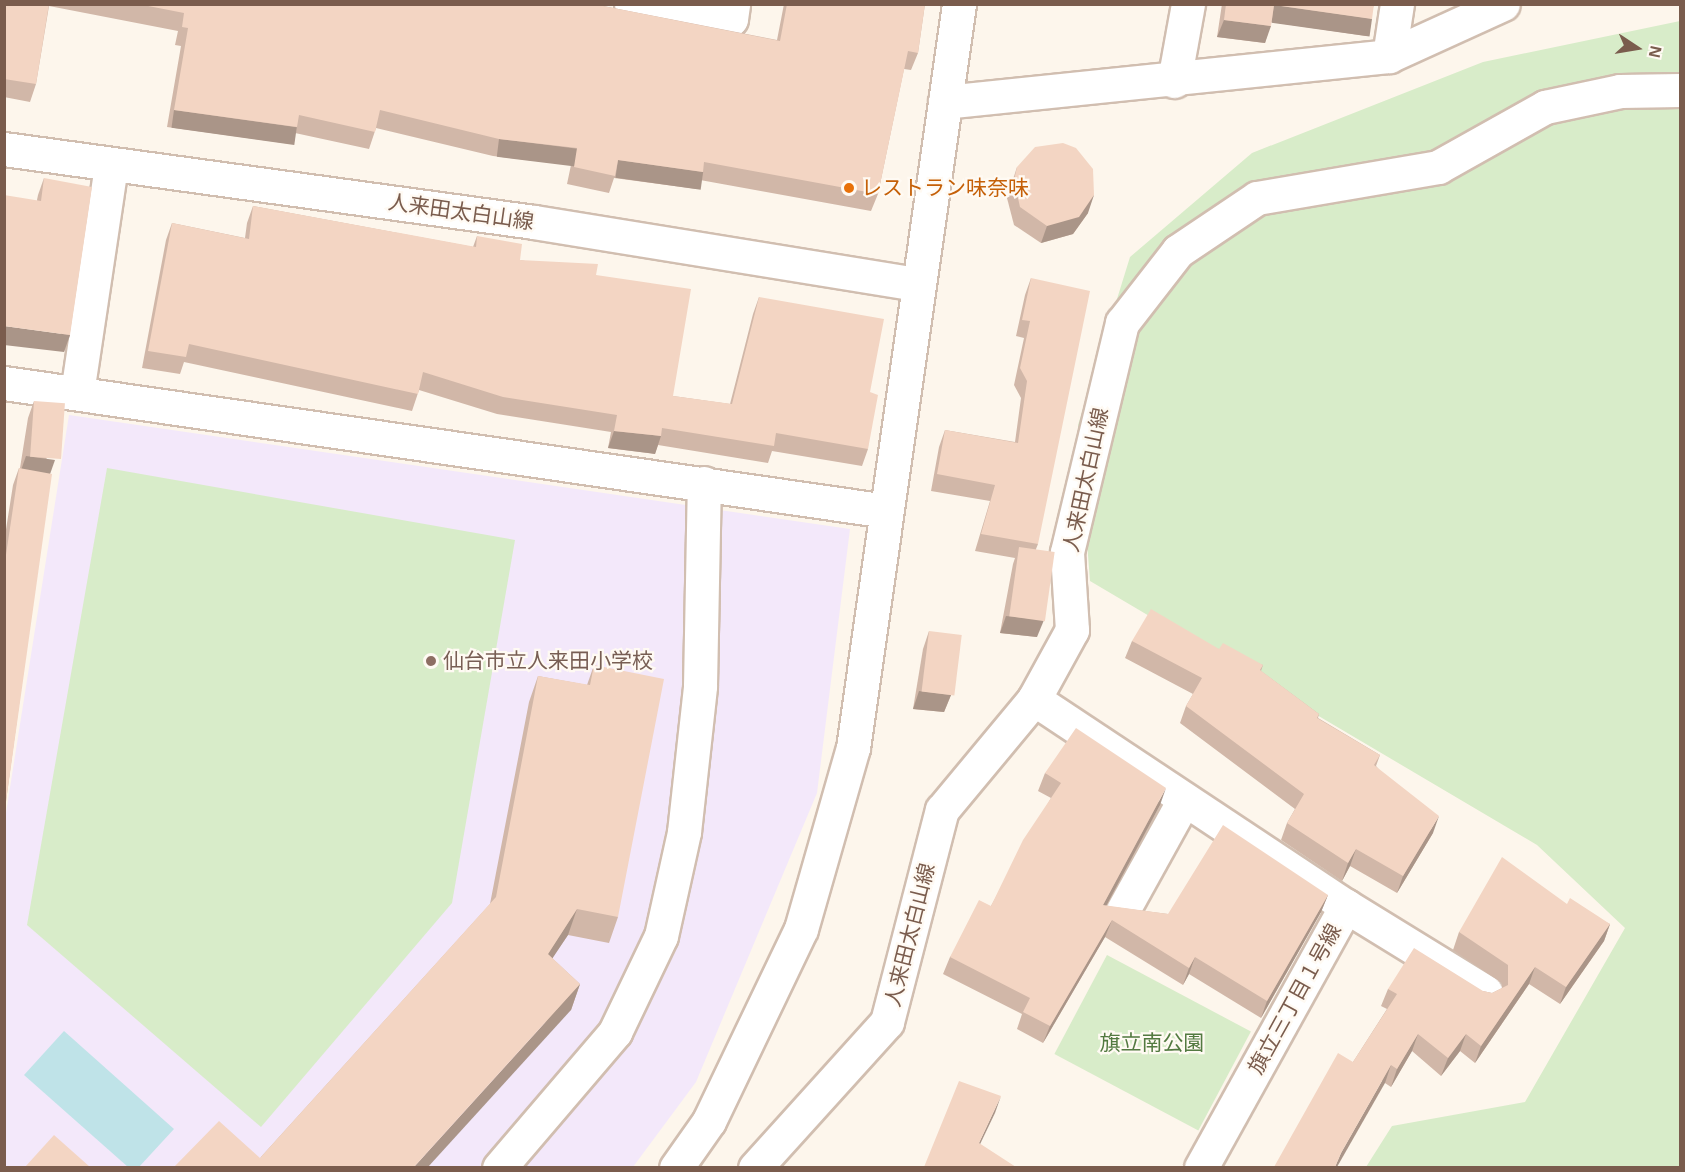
<!DOCTYPE html>
<meta charset="utf-8">
<style>
body{margin:0}
#map{position:relative;width:1685px;height:1172px;overflow:hidden;background:#fdf6ec;font-family:Helvetica,"Noto Sans JP",sans-serif}
div>[style]{position:absolute}
.education>*{inset:0;background:#f3e8fa}
.green>*{inset:0;background:#d8ecc9;transform-origin:0 0}
.water>*{inset:0;background:#bfe3e8}
.roads{filter:drop-shadow(2px 0 #d1beb0) drop-shadow(-2px 0 #d1beb0) drop-shadow(0 2px #d1beb0) drop-shadow(0 -2px #d1beb0)}
.minor>*{height:33px;margin:-16.5px;padding:0 16.5px;transform-origin:16.5px;border-radius:16.5px;background:#fff}
.wall>*{inset:0;background:#d1b7a8}
.shaded-wall>*{inset:0;background:#aa9588;transform-origin:0 0}
.building>*{inset:0;background:#f3d5c3;transform-origin:0 0}
.dots>*{width:16px;height:16px;translate:-50% -50%;box-sizing:border-box;border:3px solid #fffaf3;border-radius:50%}
span{translate:-50% -50%;white-space:nowrap;text-align:center;line-height:1.15;-webkit-text-stroke:4.5px #fffaf3;paint-order:stroke}
.food-label{font-size:21px;color:#c56008}
.left{translate:0 -50%;text-align:left}
.street-label{font-size:21px;color:#7a5c4d}
.education-label{font-size:21px;color:#785e54}
.park-label{font-size:21px;color:#537a41}
.frame{position:absolute;inset:0;border:6px solid #7a5c4d;pointer-events:none}
.north{position:absolute;left:1607px;top:18px;width:60px;height:60px;-webkit-text-stroke:4px #fffaf3;paint-order:stroke;rotate:102deg;font-size:16px;font-weight:700;line-height:24px;text-align:center;color:#7a5c4d}
.north::after{content:'';display:block;margin:auto;width:21px;height:27px;background:#7a5c4d;clip-path:polygon(50% 0,100% 100%,50% 72%,0 100%)}
</style>
<div id="map">
<div class="education">
<i style="clip-path:polygon(69px 415px,850px 529px,817px 793px,696px 1082px,633px 1167px,5px 1168px,5px 819px)"></i>
</div>
<div class="green">
<i style="clip-path:polygon(1680px 21px,1680px 1167px,1366px 1167px,1392px 1126px,1525px 1102px,1625px 928px,1537px 845px,1090px 581px,1078px 425px,1130px 257px,1252px 153px,1483px 62px)"></i>
<i style="clip-path:polygon(107px 468px,515px 540px,452px 903px,261px 1127px,27px 925px)"></i>
<i style="left:1107px;top:955px;width:163px;height:112px;rotate:28deg"></i>
</div>
<div class="water">
<i style="clip-path:polygon(64px 1031px,174px 1129px,139px 1167px,128px 1167px,24px 1075px)"></i>
</div>
<div class="roads">
<div class="minor">
<i style="left:631px;top:4px;width:101px;rotate:8.5deg"></i>
<i style="left:731px;top:19px;width:15px;rotate:-82deg"></i>
<i style="left:1389px;top:56px;width:53px;rotate:-81.3deg"></i>
<i style="left:1174px;top:81px;width:78px;rotate:-79.7deg"></i>
<i style="left:945px;top:102px;width:446px;rotate:-5.9deg"></i>
<i style="left:1389px;top:56px;width:125px;rotate:-24.5deg"></i>
<i style="left:4px;top:149px;width:535px;rotate:7.84deg"></i>
<i style="left:534px;top:222px;width:388px;rotate:9.2deg"></i>
<i style="left:4px;top:383px;width:892px;rotate:8.25deg"></i>
<i style="left:77px;top:393px;width:231px;rotate:-81.5deg"></i>
<i style="left:1034px;top:699px;width:374px;rotate:33.6deg"></i>
<i style="left:1346px;top:906px;width:299px;rotate:119deg"></i>
<i style="left:1346px;top:906px;width:164px;rotate:31.6deg"></i>
<i style="left:1123px;top:910px;width:126px;rotate:-61deg"></i>
<i style="left:499px;top:1168px;width:179px;rotate:-49.5deg"></i>
<i style="left:615px;top:1032px;width:106px;rotate:-64.4deg"></i>
<i style="left:661px;top:936px;width:107px;rotate:-77.5deg"></i>
<i style="left:684px;top:832px;width:147px;rotate:-83.7deg"></i>
<i style="left:700px;top:686px;width:203px;rotate:-88.9deg"></i>
<i style="left:676px;top:1168px;width:57px;rotate:-54.9deg"></i>
<i style="left:709px;top:1121px;width:213px;rotate:-64.4deg"></i>
<i style="left:801px;top:929px;width:188px;rotate:-74deg"></i>
<i style="left:853px;top:748px;width:752px;rotate:-81.89deg"></i>
<i style="left:755px;top:1168px;width:197px;rotate:-47.9deg"></i>
<i style="left:887px;top:1022px;width:219px;rotate:-75.5deg"></i>
<i style="left:942px;top:810px;width:144px;rotate:-50.3deg"></i>
<i style="left:1034px;top:699px;width:79px;rotate:-61.2deg"></i>
<i style="left:1072px;top:630px;width:78px;rotate:-93.7deg"></i>
<i style="left:1067px;top:552px;width:236px;rotate:-76.5deg"></i>
<i style="left:1122px;top:323px;width:91px;rotate:-52.1deg"></i>
<i style="left:1178px;top:251px;width:95px;rotate:-33.9deg"></i>
<i style="left:1257px;top:198px;width:184px;rotate:-9.7deg"></i>
<i style="left:1438px;top:167px;width:123px;rotate:-29.3deg"></i>
<i style="left:1545px;top:107px;width:77px;rotate:-12deg"></i>
<i style="left:1620px;top:91px;width:60px;rotate:-1deg"></i>
</div>
</div>
<div class="wall">
<i style="clip-path:polygon(4px 4px,593px 4px,777px 40px,784px 4px,925px 4px,918px 53px,911px 70px,904px 69px,878px 194px,871px 211px,700px 180px,697px 189px,614px 178px,609px 193px,567px 184px,571px 165px,493px 156px,376px 128px,369px 149px,295px 133px,291px 144px,167px 127px,181px 46px,175px 45px,178px 31px,49px 6px,36px 84px,30px 102px,4px 97px)"></i>
<i style="clip-path:polygon(1222px 4px,1374px 4px,1366px 36px,1271px 22px,1265px 43px,1217px 37px)"></i>
<i style="clip-path:polygon(1017px 167px,1088px 213px,1073px 234px,1041px 243px,1014px 225px,1007px 198px)"></i>
<i style="clip-path:polygon(44px 178px,70px 335px,64px 352px,37px 200px,38px 195px)"></i>
<i style="clip-path:polygon(253px 206px,473px 247px,477px 236px,520px 260px,596px 275px,673px 396px,730px 404px,753px 314px,759px 297px,870px 392px,868px 449px,862px 466px,772px 451px,768px 463px,658px 445px,655px 454px,608px 448px,611px 432px,497px 414px,419px 390px,412px 411px,184px 362px,180px 374px,142px 368px,166px 240px,172px 223px,245px 238px,247px 223px)"></i>
<i style="clip-path:polygon(1031px 278px,1038px 544px,1036px 549px,1037px 637px,1000px 633px,1013px 564px,1015px 558px,975px 551px,990px 501px,931px 491px,939px 447px,945px 430px,1015px 442px,1021px 398px,1014px 385px,1024px 338px,1016px 336px,1025px 295px)"></i>
<i style="clip-path:polygon(34px 401px,50px 474px,4px 816px,4px 542px,13px 485px,19px 468px,20px 468px,28px 418px)"></i>
<i style="clip-path:polygon(929px 631px,951px 695px,944px 712px,913px 709px,923px 649px)"></i>
<i style="clip-path:polygon(1132px 641px,1219px 649px,1263px 665px,1261px 671px,1319px 714px,1318px 718px,1380px 755px,1376px 766px,1433px 833px,1397px 893px,1350px 866px,1342px 881px,1281px 840px,1287px 823px,1295px 809px,1180px 723px,1186px 706px,1193px 694px,1125px 658px)"></i>
<i style="clip-path:polygon(594px 665px,618px 917px,609px 943px,568px 935px,552px 958px,580px 984px,571px 1010px,260px 1158px,490px 904px,529px 702px,538px 676px,587px 685px)"></i>
<i style="clip-path:polygon(1045px 773px,1160px 805px,1106px 906px,1168px 914px,1328px 895px,1321px 912px,1261px 1018px,1189px 974px,1183px 985px,1105px 937px,1043px 1043px,1017px 1029px,1022px 1014px,943px 974px,950px 957px,991px 906px,1051px 798px,1038px 791px)"></i>
<i style="clip-path:polygon(1567px 904px,1610px 924px,1604px 941px,1560px 1004px,1529px 984px,1475px 1063px,1460px 1051px,1441px 1076px,1412px 1051px,1391px 1087px,1353px 1062px,1387px 1009px,1381px 1006px,1388px 989px,1483px 991px,1492px 993px,1502px 988px,1502px 983px,1453px 950px,1459px 932px)"></i>
</div>
<div class="shaded-wall">
<i style="left:1274px;top:5px;width:99px;height:18px;rotate:8deg"></i>
<i style="clip-path:polygon(1224px 20px,1271px 26px,1265px 43px,1217px 37px)"></i>
<i style="left:174px;top:110px;width:124px;height:18px;rotate:8deg"></i>
<i style="left:499px;top:139px;width:79px;height:18px;rotate:7deg"></i>
<i style="left:618px;top:160px;width:86px;height:18px;rotate:8deg"></i>
<i style="clip-path:polygon(1094px 195px,1088px 213px,1073px 234px,1041px 243px,1047px 226px)"></i>
<i style="clip-path:polygon(4px 326px,70px 335px,64px 352px,4px 345px)"></i>
<i style="clip-path:polygon(614px 431px,661px 436px,655px 454px,608px 448px)"></i>
<i style="clip-path:polygon(26px 456px,55px 460px,49px 477px,20px 473px)"></i>
<i style="clip-path:polygon(1006px 616px,1044px 620px,1037px 637px,1000px 633px)"></i>
<i style="clip-path:polygon(919px 691px,951px 695px,944px 712px,913px 709px)"></i>
<i style="clip-path:polygon(1166px 788px,1160px 805px,1097px 923px,1103px 905px)"></i>
<i style="clip-path:polygon(1439px 816px,1433px 833px,1397px 893px,1403px 876px)"></i>
<i style="clip-path:polygon(1356px 849px,1350px 866px,1342px 881px,1348px 863px)"></i>
<i style="clip-path:polygon(1328px 895px,1321px 912px,1261px 1018px,1267px 1001px)"></i>
<i style="clip-path:polygon(577px 909px,568px 935px,538px 980px,548px 954px)"></i>
<i style="clip-path:polygon(1112px 920px,1105px 937px,1043px 1043px,1050px 1026px)"></i>
<i style="clip-path:polygon(1610px 924px,1604px 941px,1560px 1004px,1566px 987px)"></i>
<i style="clip-path:polygon(1195px 957px,1189px 974px,1183px 985px,1189px 968px)"></i>
<i style="clip-path:polygon(1535px 967px,1529px 984px,1475px 1063px,1481px 1046px)"></i>
<i style="clip-path:polygon(580px 984px,571px 1010px,428px 1167px,414px 1167px)"></i>
<i style="clip-path:polygon(1418px 1034px,1412px 1051px,1391px 1087px,1397px 1069px)"></i>
<i style="clip-path:polygon(1466px 1034px,1460px 1051px,1441px 1076px,1448px 1058px)"></i>
<i style="clip-path:polygon(1391px 1065px,1385px 1083px,1337px 1167px,1335px 1167px,1341px 1153px)"></i>
<i style="clip-path:polygon(1001px 1096px,995px 1113px,972px 1161px,979px 1143px)"></i>
</div>
<div class="building">
<i style="clip-path:polygon(4px 4px,49px 4px,36px 84px,4px 79px)"></i>
<i style="clip-path:polygon(138px 4px,593px 4px,780px 41px,787px 4px,925px 4px,918px 53px,908px 51px,878px 194px,704px 162px,703px 172px,618px 160px,615px 176px,574px 167px,577px 148px,499px 139px,380px 110px,375px 132px,299px 115px,297px 127px,174px 110px,188px 28px,182px 27px,184px 13px)"></i>
<i style="clip-path:polygon(1226px 4px,1374px 4px,1372px 19px,1274px 5px,1271px 26px,1224px 20px)"></i>
<i style="clip-path:polygon(1063px 143px,1076px 148px,1093px 169px,1094px 195px,1079px 217px,1047px 226px,1020px 207px,1014px 180px,1017px 167px,1035px 147px)"></i>
<i style="clip-path:polygon(44px 178px,92px 187px,70px 335px,4px 326px,4px 195px,41px 201px)"></i>
<i style="clip-path:polygon(253px 206px,476px 247px,477px 236px,522px 244px,520px 260px,598px 264px,596px 275px,691px 289px,673px 396px,732px 404px,759px 297px,884px 319px,870px 392px,878px 395px,868px 449px,776px 433px,774px 446px,662px 428px,661px 436px,614px 431px,617px 415px,503px 397px,423px 372px,418px 394px,189px 344px,186px 357px,148px 351px,172px 223px,249px 239px)"></i>
<i style="clip-path:polygon(1031px 278px,1090px 291px,1038px 544px,981px 534px,995px 485px,937px 474px,945px 430px,1018px 443px,1027px 381px,1020px 368px,1030px 321px,1022px 320px)"></i>
<i style="left:34px;top:401px;width:31px;height:56px;rotate:4deg"></i>
<i style="clip-path:polygon(19px 468px,52px 474px,4px 816px,4px 568px)"></i>
<i style="left:1019px;top:547px;width:36px;height:70px;rotate:8deg"></i>
<i style="clip-path:polygon(1151px 609px,1219px 649px,1223px 643px,1263px 665px,1260px 670px,1319px 714px,1317px 718px,1380px 755px,1374px 765px,1439px 816px,1403px 876px,1356px 849px,1348px 863px,1287px 823px,1304px 794px,1186px 706px,1202px 678px,1132px 641px)"></i>
<i style="left:929px;top:631px;width:33px;height:61px;rotate:7deg"></i>
<i style="clip-path:polygon(594px 665px,664px 679px,618px 917px,577px 909px,548px 954px,580px 984px,414px 1167px,174px 1167px,219px 1121px,260px 1158px,496px 897px,538px 676px,590px 685px)"></i>
<i style="clip-path:polygon(1076px 728px,1166px 788px,1103px 905px,1168px 914px,1223px 825px,1328px 895px,1267px 1001px,1195px 957px,1189px 968px,1112px 920px,1050px 1026px,1023px 1012px,1030px 998px,950px 957px,979px 900px,991px 906px,1023px 840px,1061px 783px,1045px 773px)"></i>
<i style="clip-path:polygon(1502px 857px,1567px 904px,1570px 898px,1610px 924px,1566px 987px,1535px 967px,1481px 1046px,1466px 1034px,1448px 1058px,1418px 1034px,1397px 1069px,1391px 1065px,1341px 1153px,1335px 1167px,1274px 1167px,1338px 1053px,1353px 1062px,1397px 994px,1388px 989px,1414px 948px,1483px 991px,1492px 993px,1508px 985px,1508px 965px,1459px 932px)"></i>
<i style="clip-path:polygon(959px 1081px,1001px 1096px,979px 1143px,1016px 1167px,924px 1167px)"></i>
<i style="clip-path:polygon(54px 1135px,90px 1167px,25px 1167px)"></i>
</div>
<div class="dots">
<i style="left:849px;top:188px;background:#e8710a"></i>
<i style="left:431px;top:661px;background:#8d6e63"></i>
</div>
<div class="food-label">
<span class="left" style="left:861px;top:188px">レストラン味奈味</span>
</div>
<div class="street-label">
<span style="left:461px;top:212px;rotate:8deg">人来田太白山線</span>
<span style="left:1086px;top:480px;rotate:-78deg">人来田太白山線</span>
<span style="left:910px;top:935px;rotate:-76deg">人来田太白山線</span>
<span style="left:1295px;top:999px;rotate:-61deg">旗立三丁目１号線</span>
</div>
<div class="education-label">
<span class="left" style="left:443px;top:661px">仙台市立人来田小学校</span>
</div>
<div class="park-label">
<span style="left:1152px;top:1043px">旗立南公園</span>
</div>
<div class="frame"></div>
<div class="north">N</div>
</div>
